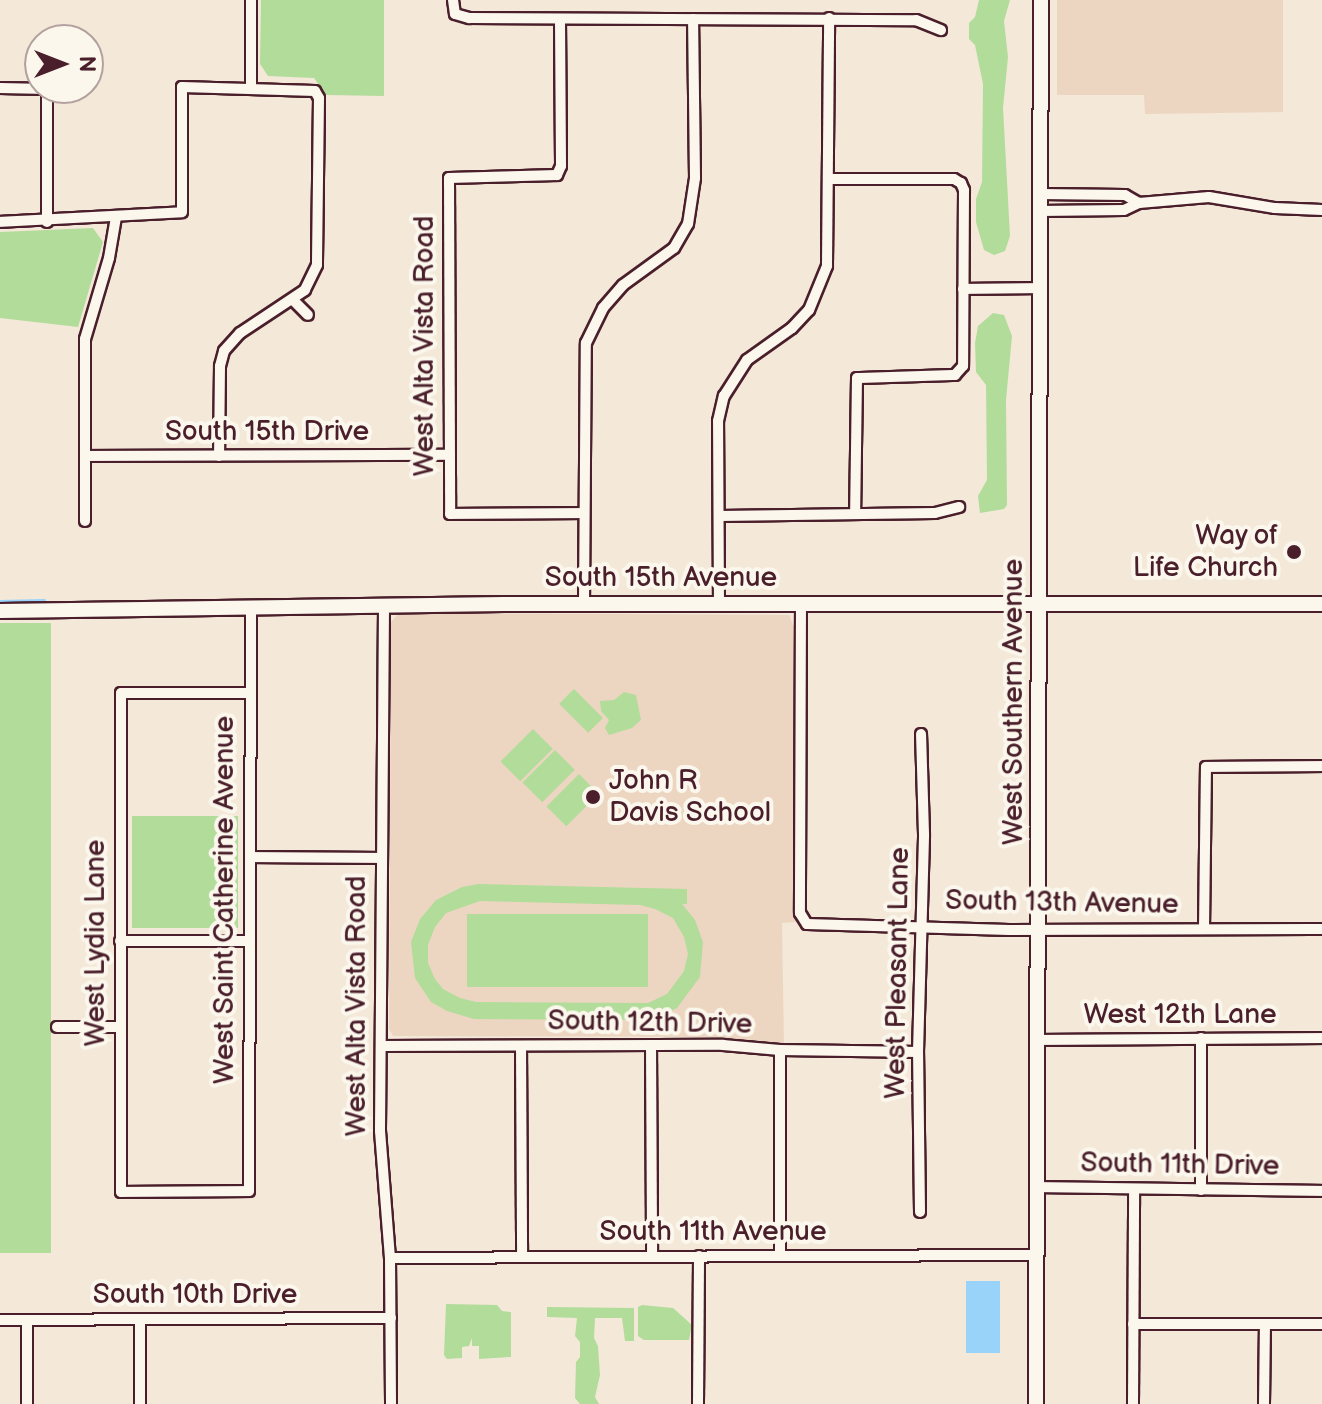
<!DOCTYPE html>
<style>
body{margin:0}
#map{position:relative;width:1322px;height:1404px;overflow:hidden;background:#f4e8d9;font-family:"Balsamiq Sans",sans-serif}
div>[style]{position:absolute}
.built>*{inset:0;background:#ecd6c2}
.green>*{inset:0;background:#b2dc9a;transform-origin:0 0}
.water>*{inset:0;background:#99d3f9;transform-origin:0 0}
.stream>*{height:3px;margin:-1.5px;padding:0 1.5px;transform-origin:1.5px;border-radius:1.5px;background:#99d3f9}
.roads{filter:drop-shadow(2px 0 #4a1f2b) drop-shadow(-2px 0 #4a1f2b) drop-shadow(0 2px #4a1f2b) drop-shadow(0 -2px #4a1f2b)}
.street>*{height:10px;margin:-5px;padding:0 5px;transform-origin:5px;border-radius:5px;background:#fbf7ec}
.secondary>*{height:14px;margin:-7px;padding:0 7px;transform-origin:7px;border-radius:7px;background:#fbf7ec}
.dots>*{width:22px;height:22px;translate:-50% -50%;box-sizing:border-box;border:4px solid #fbf7ec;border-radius:50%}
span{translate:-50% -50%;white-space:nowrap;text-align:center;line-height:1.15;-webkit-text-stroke:8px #fbf7ec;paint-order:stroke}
.street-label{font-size:28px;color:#4a1f2b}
.poi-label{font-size:28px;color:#4a1f2b}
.right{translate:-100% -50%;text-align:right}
.left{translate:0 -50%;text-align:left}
.north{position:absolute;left:24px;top:24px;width:80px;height:80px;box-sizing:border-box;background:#fbf7ec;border:2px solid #b4a19f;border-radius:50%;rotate:90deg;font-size:22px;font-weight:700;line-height:32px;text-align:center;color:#4a1f2b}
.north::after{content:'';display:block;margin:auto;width:28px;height:36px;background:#4a1f2b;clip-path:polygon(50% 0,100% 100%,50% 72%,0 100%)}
</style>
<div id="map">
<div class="built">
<i style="clip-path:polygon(1057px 0,1283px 0,1283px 112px,1145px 114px,1144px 95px,1057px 95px)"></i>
<i style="clip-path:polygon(399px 613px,789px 615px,794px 627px,796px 680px,796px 922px,782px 923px,784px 1044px,704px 1037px,393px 1036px,389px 1029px,391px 622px)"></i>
</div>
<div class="green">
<i style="clip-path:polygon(261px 0,384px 0,384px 96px,326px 95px,314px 78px,268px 76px,260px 64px)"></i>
<i style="clip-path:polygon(979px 0,1010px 0,1004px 21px,1008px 57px,1003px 108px,1010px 236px,1005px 251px,994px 255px,984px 250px,976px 222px,976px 199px,982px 182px,983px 84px,975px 45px,969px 39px,969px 23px,975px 17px)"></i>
<i style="clip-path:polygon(93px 228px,103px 242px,78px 327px,0 318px,0 232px)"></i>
<i style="clip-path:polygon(993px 313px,1004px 315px,1012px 336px,1006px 400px,1007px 505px,1004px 509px,980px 513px,978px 496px,987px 480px,986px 385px,976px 372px,975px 343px,978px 326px)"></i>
<i style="left:0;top:623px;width:51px;height:630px"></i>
<i style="left:574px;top:689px;width:41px;height:21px;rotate:45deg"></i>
<i style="clip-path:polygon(624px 692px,636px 695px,641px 720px,632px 728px,609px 735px,605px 728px,609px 720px,601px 711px,600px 701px,614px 700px)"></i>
<i style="left:533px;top:729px;width:28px;height:46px;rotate:45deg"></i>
<i style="left:555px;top:750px;width:28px;height:46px;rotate:45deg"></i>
<i style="left:579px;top:774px;width:28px;height:46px;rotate:45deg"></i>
<i style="left:132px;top:816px;width:106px;height:112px"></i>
<i style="clip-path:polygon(evenodd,479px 884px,687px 889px,687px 904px,682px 904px,695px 920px,703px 942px,700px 977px,677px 1008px,651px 1020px,474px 1019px,447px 1011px,431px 1002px,415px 978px,411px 942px,420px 919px,436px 900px,462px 887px,479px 884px,480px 901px,640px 905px,655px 909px,673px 918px,684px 937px,688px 954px,684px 971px,667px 994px,648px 1003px,476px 1002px,460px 998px,443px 989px,435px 979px,428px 963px,428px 945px,435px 927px,446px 913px,480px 901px)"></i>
<i style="left:467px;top:914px;width:181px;height:73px"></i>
<i style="clip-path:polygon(446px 1304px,497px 1305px,502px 1311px,511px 1312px,511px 1357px,479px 1359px,479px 1346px,472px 1346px,472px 1338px,469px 1346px,462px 1347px,462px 1358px,447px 1359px,444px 1355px)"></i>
<i style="clip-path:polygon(642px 1305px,673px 1308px,692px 1325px,689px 1340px,644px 1340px,638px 1336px,638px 1307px)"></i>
<i style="clip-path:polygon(547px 1307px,634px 1308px,634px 1341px,625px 1341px,622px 1318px,595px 1318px,594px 1338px,598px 1346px,600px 1375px,595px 1397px,599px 1404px,580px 1404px,575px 1398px,576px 1362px,580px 1357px,580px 1342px,575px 1336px,577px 1318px,547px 1317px)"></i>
</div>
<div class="water">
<i style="left:966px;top:1281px;width:34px;height:72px"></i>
</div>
<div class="stream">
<i style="left:0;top:601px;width:44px;rotate:-1.3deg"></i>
</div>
<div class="roads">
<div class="street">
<i style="left:453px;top:0;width:14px;rotate:82deg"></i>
<i style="left:455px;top:14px;width:15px;rotate:16deg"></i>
<i style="left:469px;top:18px;width:447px;rotate:0.3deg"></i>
<i style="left:916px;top:20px;width:27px;rotate:22deg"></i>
<i style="left:560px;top:20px;width:146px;rotate:89.6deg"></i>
<i style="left:561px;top:166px;width:10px;rotate:114deg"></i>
<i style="left:557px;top:175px;width:108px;rotate:178.4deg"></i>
<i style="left:449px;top:178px;width:336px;rotate:89.8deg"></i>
<i style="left:450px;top:514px;width:133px;rotate:-0.4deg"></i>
<i style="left:0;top:88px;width:47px;rotate:1.2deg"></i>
<i style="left:47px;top:89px;width:133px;rotate:90deg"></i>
<i style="left:251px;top:88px;width:88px;rotate:-90deg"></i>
<i style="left:830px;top:179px;width:124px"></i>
<i style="left:954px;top:179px;width:8px;rotate:30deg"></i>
<i style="left:961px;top:183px;width:8px;rotate:67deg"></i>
<i style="left:964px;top:190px;width:176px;rotate:90.3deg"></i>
<i style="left:963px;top:366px;width:12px;rotate:132deg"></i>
<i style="left:955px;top:375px;width:98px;rotate:178.2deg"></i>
<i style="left:857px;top:378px;width:135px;rotate:90.8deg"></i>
<i style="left:1040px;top:194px;width:85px;rotate:0.7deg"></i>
<i style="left:1125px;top:195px;width:16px;rotate:30deg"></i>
<i style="left:1040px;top:211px;width:84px;rotate:-0.7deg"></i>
<i style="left:1124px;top:210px;width:17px;rotate:-25deg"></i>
<i style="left:1139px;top:203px;width:70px;rotate:-4.9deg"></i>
<i style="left:1209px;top:197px;width:67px;rotate:9.5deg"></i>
<i style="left:1275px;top:208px;width:47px;rotate:2.4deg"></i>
<i style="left:0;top:222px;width:182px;rotate:-3.1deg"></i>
<i style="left:182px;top:212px;width:125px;rotate:-90deg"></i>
<i style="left:182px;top:87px;width:133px;rotate:1.7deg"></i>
<i style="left:315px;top:91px;width:8px;rotate:60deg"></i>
<i style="left:319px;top:98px;width:167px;rotate:90.7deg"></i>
<i style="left:317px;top:265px;width:28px;rotate:116deg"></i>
<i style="left:305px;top:290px;width:78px;rotate:146.5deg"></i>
<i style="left:240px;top:333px;width:24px;rotate:132deg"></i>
<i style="left:224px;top:351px;width:16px;rotate:105deg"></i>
<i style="left:220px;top:366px;width:90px;rotate:90.6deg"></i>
<i style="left:963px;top:289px;width:77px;rotate:-0.7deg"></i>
<i style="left:293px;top:300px;width:21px;rotate:45deg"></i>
<i style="left:85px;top:456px;width:365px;rotate:-0.2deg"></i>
<i style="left:720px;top:516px;width:215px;rotate:-0.8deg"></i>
<i style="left:935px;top:513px;width:25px;rotate:-14deg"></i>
<i style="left:85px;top:521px;width:182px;rotate:-90deg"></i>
<i style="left:85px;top:339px;width:84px;rotate:-73.5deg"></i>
<i style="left:109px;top:258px;width:42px;rotate:-80.3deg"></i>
<i style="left:801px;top:603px;width:310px;rotate:90.2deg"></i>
<i style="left:800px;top:913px;width:13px;rotate:58deg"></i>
<i style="left:807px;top:924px;width:202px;rotate:1.7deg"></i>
<i style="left:1009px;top:930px;width:313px;rotate:-0.2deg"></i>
<i style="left:584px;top:604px;width:261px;rotate:-89.6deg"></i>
<i style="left:586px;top:343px;width:39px;rotate:-64deg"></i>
<i style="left:603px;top:308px;width:30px;rotate:-49deg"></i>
<i style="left:623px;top:285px;width:63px;rotate:-36deg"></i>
<i style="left:674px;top:248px;width:28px;rotate:-60deg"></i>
<i style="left:688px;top:224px;width:47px;rotate:-81.3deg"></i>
<i style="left:695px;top:178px;width:159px;rotate:-90.7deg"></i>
<i style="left:719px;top:604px;width:183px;rotate:-90.3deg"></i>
<i style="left:718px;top:421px;width:26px;rotate:-77deg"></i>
<i style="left:724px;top:396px;width:43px;rotate:-57.4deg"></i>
<i style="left:747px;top:360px;width:55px;rotate:-35.4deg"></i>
<i style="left:792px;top:328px;width:25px;rotate:-47deg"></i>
<i style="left:809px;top:310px;width:48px;rotate:-67.8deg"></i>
<i style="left:827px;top:266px;width:248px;rotate:-89.5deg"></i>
<i style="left:384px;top:608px;width:523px;rotate:90.44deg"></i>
<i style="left:380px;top:1131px;width:127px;rotate:85.5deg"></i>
<i style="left:390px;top:1258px;width:146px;rotate:89.6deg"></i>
<i style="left:250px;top:693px;width:129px;rotate:180deg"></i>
<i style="left:121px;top:693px;width:499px;rotate:90deg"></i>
<i style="left:121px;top:1192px;width:128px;rotate:-0.4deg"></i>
<i style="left:249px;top:1191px;width:582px;rotate:-89.8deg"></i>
<i style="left:250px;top:857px;width:132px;rotate:0.4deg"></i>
<i style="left:1204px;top:929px;width:162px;rotate:-89.3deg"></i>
<i style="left:1206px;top:767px;width:116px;rotate:-0.5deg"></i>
<i style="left:120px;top:941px;width:129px"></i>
<i style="left:57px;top:1027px;width:63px"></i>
<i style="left:1039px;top:1040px;width:283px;rotate:-0.4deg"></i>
<i style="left:651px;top:1045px;width:211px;rotate:89.7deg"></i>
<i style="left:381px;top:1046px;width:342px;rotate:-0.2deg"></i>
<i style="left:723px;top:1045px;width:57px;rotate:5deg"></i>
<i style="left:780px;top:1050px;width:138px;rotate:0.8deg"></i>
<i style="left:521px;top:1046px;width:211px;rotate:89.7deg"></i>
<i style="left:780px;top:1050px;width:205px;rotate:90deg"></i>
<i style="left:1038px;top:1187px;width:284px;rotate:0.8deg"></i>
<i style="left:1201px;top:1190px;width:152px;rotate:-90deg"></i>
<i style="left:920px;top:1212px;width:160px;rotate:-90.7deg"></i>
<i style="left:918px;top:1052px;width:218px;rotate:-88.4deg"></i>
<i style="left:924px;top:834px;width:100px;rotate:-91.7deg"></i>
<i style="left:390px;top:1258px;width:647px;rotate:-0.27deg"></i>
<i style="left:140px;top:1319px;width:85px;rotate:90deg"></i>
<i style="left:0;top:1320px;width:391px;rotate:-0.3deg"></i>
<i style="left:27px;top:1320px;width:84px;rotate:90deg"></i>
<i style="left:1133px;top:1324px;width:189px"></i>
<i style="left:698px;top:1404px;width:148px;rotate:-89.6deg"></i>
<i style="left:1133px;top:1404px;width:215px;rotate:-89.7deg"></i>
<i style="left:1264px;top:1404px;width:79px;rotate:-89.3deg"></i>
</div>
<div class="secondary">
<i style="left:0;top:611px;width:504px;rotate:-0.8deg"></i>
<i style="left:504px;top:604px;width:818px"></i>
<i style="left:1036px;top:1404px;width:1404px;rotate:-89.8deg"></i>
</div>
</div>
<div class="dots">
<i style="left:1294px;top:552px;background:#4a1f2b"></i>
<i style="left:593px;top:797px;background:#4a1f2b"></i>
</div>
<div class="street-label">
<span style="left:425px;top:346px;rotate:-90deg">West Alta Vista Road</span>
<span style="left:267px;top:432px">South 15th Drive</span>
<span style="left:661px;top:578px">South 15th Avenue</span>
<span style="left:1014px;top:702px;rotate:-90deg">West Southern Avenue</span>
<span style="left:225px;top:900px;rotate:-90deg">West Saint Catherine Avenue</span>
<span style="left:1062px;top:903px;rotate:1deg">South 13th Avenue</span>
<span style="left:96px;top:943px;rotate:-90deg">West Lydia Lane</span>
<span style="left:898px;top:973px;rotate:-89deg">West Pleasant Lane</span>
<span style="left:357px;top:1006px;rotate:-90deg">West Alta Vista Road</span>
<span style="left:1180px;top:1015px">West 12th Lane</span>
<span style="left:650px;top:1023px;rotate:1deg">South 12th Drive</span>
<span style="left:1180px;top:1165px;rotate:1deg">South 11th Drive</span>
<span style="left:713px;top:1232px">South 11th Avenue</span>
<span style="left:195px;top:1295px">South 10th Drive</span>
</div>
<div class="poi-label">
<span class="right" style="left:1278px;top:552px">Way of<br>Life Church</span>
<span class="left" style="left:609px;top:797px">John R<br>Davis School</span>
</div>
<div class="north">N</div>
</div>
